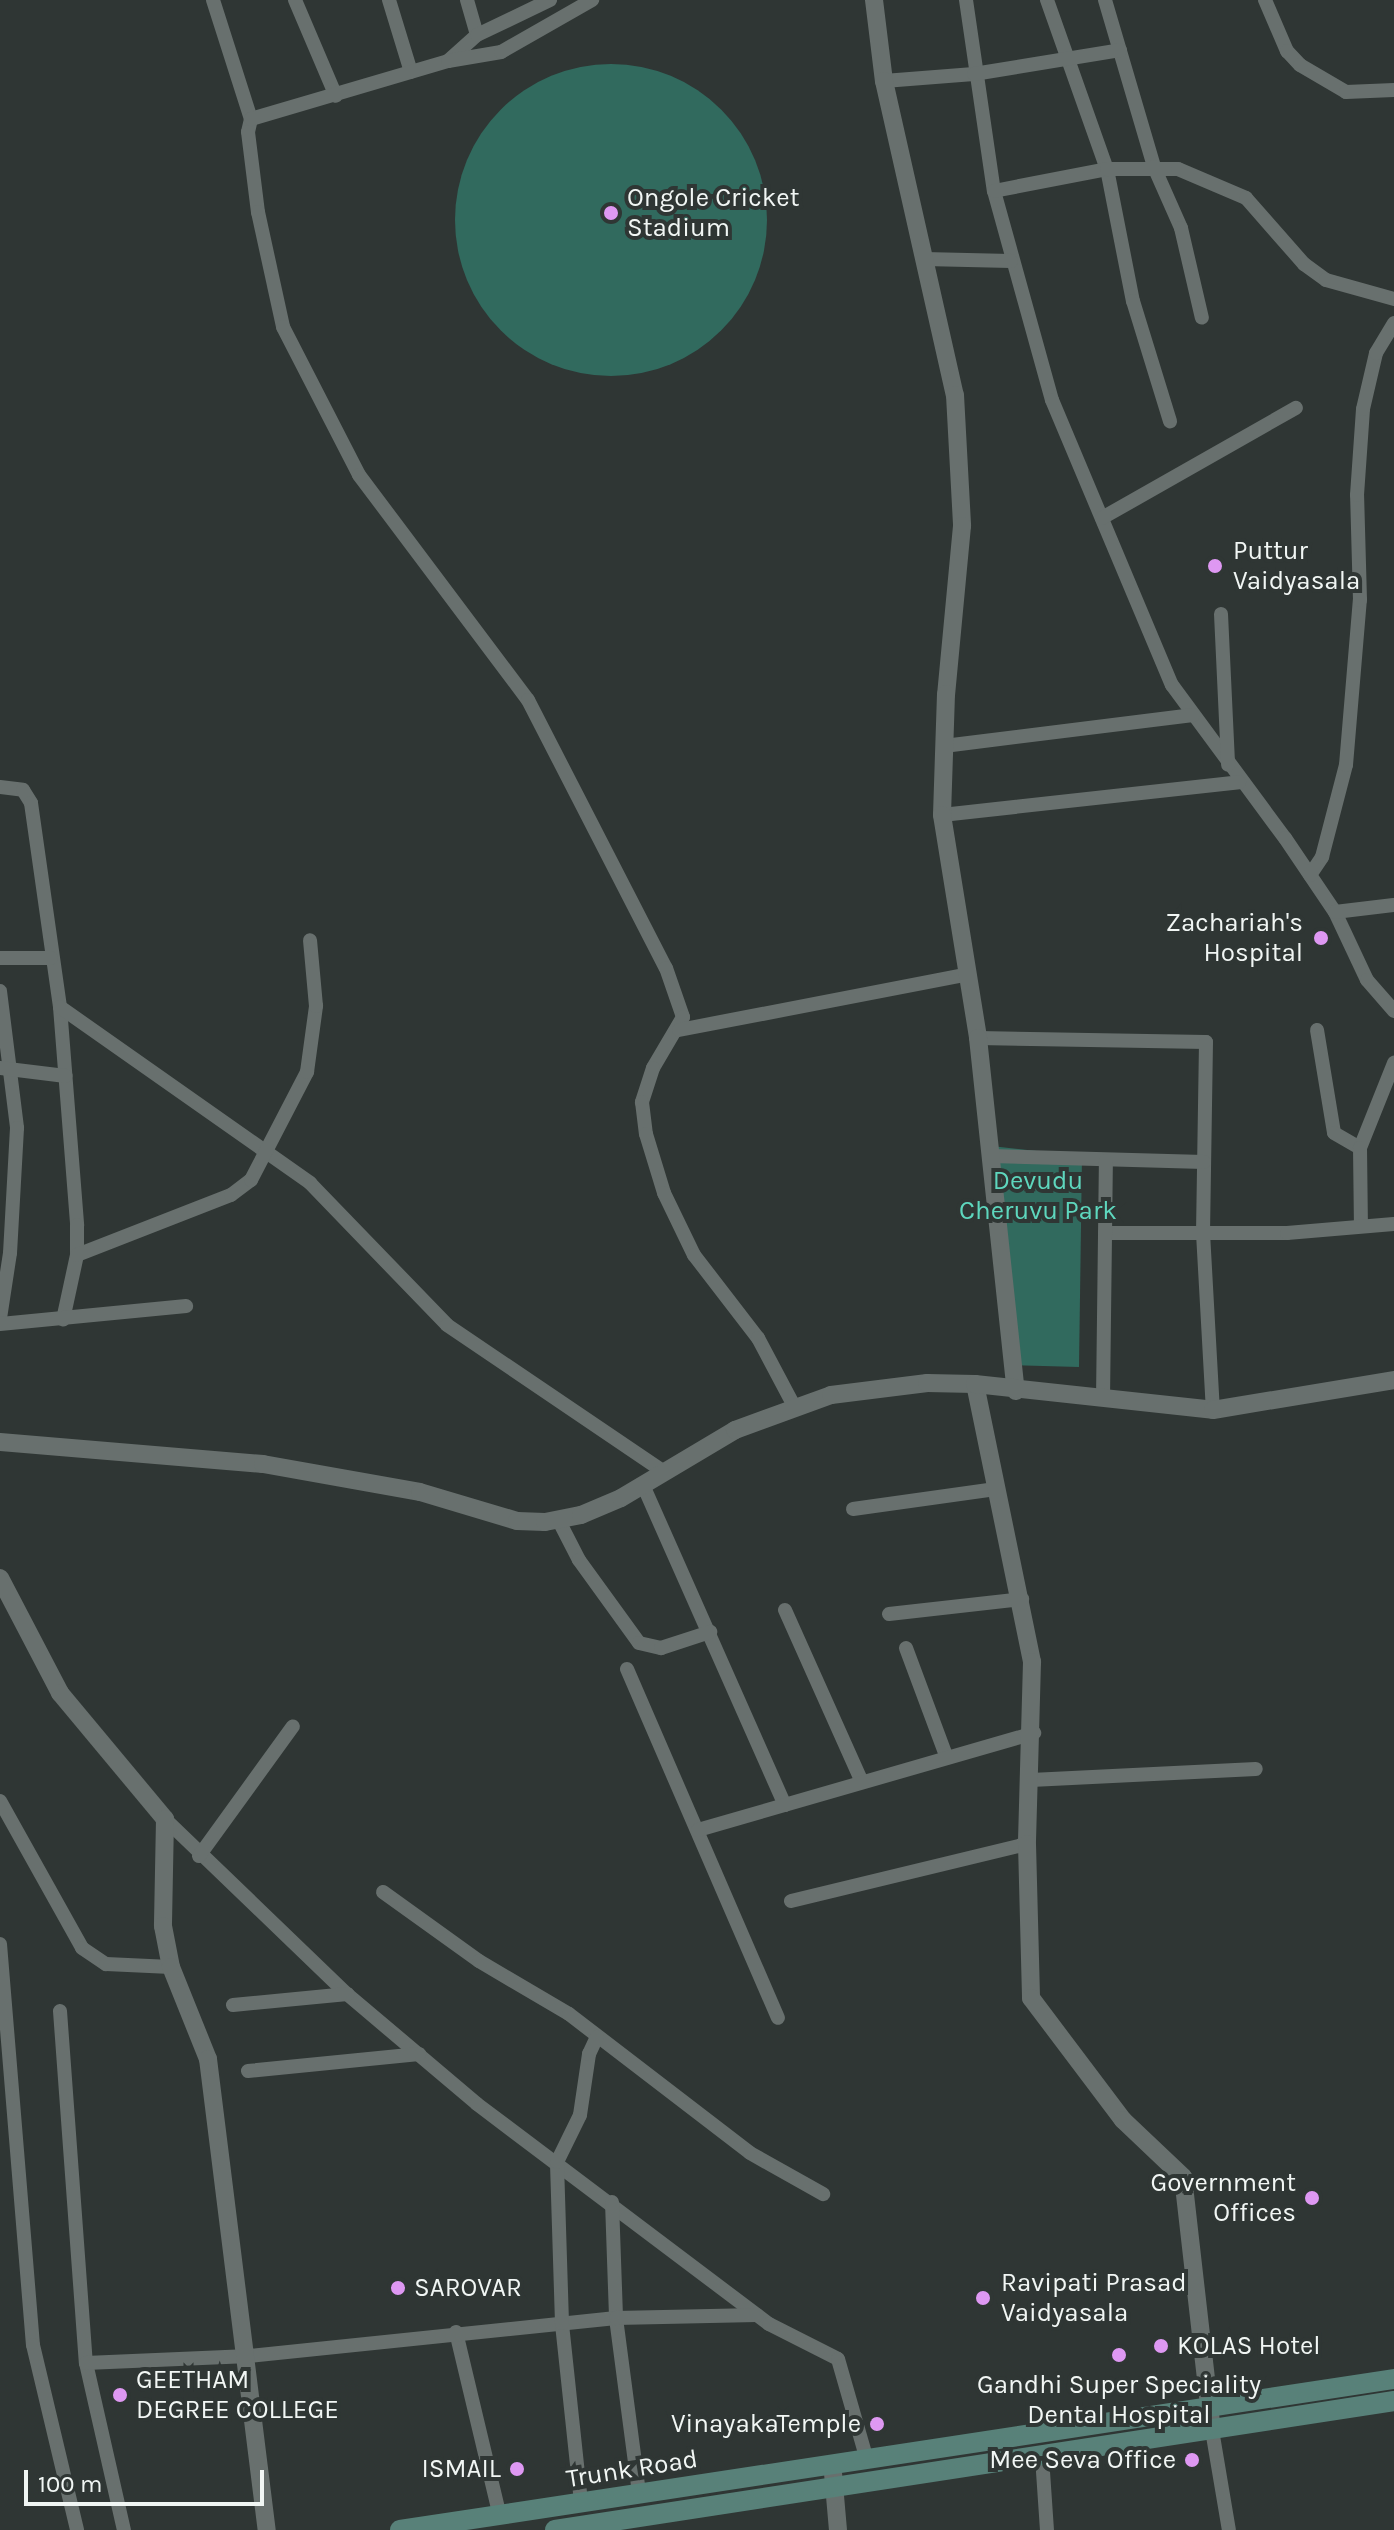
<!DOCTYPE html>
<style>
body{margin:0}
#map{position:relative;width:1394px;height:2530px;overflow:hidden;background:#2f3634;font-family:Karla,sans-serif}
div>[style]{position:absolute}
.green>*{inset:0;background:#316a5e}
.round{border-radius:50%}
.minor>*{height:14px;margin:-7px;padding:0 7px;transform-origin:7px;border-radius:7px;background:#68706e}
.tertiary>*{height:18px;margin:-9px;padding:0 9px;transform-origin:9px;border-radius:9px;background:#68706e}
.secondary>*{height:20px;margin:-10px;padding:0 10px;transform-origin:10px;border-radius:10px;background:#588179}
.dots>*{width:22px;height:22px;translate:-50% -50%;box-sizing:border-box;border:4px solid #2f3634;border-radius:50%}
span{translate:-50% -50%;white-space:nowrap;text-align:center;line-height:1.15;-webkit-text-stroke:8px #2f3634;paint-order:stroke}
.poi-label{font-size:26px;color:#f1f6f4}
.left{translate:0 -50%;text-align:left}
.right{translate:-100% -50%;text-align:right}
.park-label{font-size:26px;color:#5ed7be}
.street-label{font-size:26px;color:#f1f6f4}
.scale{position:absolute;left:24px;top:2470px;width:240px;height:36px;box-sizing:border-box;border:4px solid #f1f6f4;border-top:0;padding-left:10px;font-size:24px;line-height:28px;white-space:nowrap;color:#f1f6f4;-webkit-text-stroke:6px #2f3634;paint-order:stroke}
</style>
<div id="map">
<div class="green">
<i class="round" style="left:455px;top:64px;width:312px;height:312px"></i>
<i style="clip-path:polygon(991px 1146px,1082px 1156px,1079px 1367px,1006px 1365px)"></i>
</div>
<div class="minor">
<i style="left:213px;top:0;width:125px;rotate:72.3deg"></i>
<i style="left:251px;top:119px;width:13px;rotate:103deg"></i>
<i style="left:248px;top:132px;width:81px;rotate:82.9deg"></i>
<i style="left:258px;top:212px;width:118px;rotate:77.7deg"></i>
<i style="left:283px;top:327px;width:166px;rotate:62.8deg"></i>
<i style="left:359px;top:475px;width:281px;rotate:53.1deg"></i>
<i style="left:528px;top:700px;width:301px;rotate:62.8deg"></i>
<i style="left:666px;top:968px;width:52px;rotate:70.9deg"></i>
<i style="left:683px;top:1017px;width:59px;rotate:120.5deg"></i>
<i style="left:653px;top:1068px;width:36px;rotate:108deg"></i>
<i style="left:642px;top:1102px;width:32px;rotate:83deg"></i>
<i style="left:646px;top:1134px;width:62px;rotate:73deg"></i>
<i style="left:664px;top:1193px;width:69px;rotate:64.2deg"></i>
<i style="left:694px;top:1255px;width:105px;rotate:52.4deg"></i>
<i style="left:758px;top:1338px;width:77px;rotate:62.1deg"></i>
<i style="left:295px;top:0;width:104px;rotate:66.9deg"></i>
<i style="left:389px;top:0;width:75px;rotate:73deg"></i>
<i style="left:467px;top:0;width:36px;rotate:74deg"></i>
<i style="left:966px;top:0;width:193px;rotate:81.7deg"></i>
<i style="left:994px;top:191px;width:217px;rotate:74.5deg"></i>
<i style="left:1052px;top:400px;width:309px;rotate:67.2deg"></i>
<i style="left:1172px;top:685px;width:190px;rotate:53.6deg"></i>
<i style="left:1285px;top:838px;width:89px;rotate:56deg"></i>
<i style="left:1335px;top:912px;width:75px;rotate:64.8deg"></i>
<i style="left:1367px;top:980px;width:41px;rotate:48.9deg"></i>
<i style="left:1047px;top:0;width:179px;rotate:70.5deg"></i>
<i style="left:1107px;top:169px;width:135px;rotate:78.9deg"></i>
<i style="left:1133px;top:301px;width:126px;rotate:72.9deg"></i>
<i style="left:1105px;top:0;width:174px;rotate:73.6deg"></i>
<i style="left:1154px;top:167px;width:67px;rotate:66.1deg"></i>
<i style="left:1181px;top:228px;width:92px;rotate:76.9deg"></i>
<i style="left:1265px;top:0;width:56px;rotate:66.7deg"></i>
<i style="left:1287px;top:51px;width:19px;rotate:47deg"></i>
<i style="left:1300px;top:65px;width:53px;rotate:30.4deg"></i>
<i style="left:1346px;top:92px;width:48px;rotate:-2.4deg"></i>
<i style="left:448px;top:61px;width:39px;rotate:-42deg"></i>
<i style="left:477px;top:35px;width:81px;rotate:-25.6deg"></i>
<i style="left:884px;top:81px;width:90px;rotate:-4.4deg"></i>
<i style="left:974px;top:74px;width:148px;rotate:-9.3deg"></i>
<i style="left:251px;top:119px;width:205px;rotate:-16.4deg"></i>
<i style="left:448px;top:61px;width:54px;rotate:-9.6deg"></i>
<i style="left:501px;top:52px;width:105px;rotate:-29.7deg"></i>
<i style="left:994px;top:191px;width:115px;rotate:-11deg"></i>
<i style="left:1107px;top:169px;width:71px"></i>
<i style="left:1178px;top:169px;width:74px;rotate:23.1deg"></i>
<i style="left:1246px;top:198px;width:88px;rotate:48.7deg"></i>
<i style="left:1304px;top:264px;width:27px;rotate:36deg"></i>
<i style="left:1326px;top:280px;width:71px;rotate:15.6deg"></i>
<i style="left:924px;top:259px;width:87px;rotate:1.3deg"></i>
<i style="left:1102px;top:518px;width:223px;rotate:-29.6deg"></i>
<i style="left:1221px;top:614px;width:151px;rotate:87.3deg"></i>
<i style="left:944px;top:746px;width:251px;rotate:-7.1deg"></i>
<i style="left:0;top:787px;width:23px;rotate:7deg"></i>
<i style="left:23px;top:790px;width:15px;rotate:58deg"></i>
<i style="left:31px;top:803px;width:206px;rotate:81.9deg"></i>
<i style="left:60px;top:1007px;width:219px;rotate:85.5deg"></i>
<i style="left:77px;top:1225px;width:30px;rotate:90deg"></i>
<i style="left:77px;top:1255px;width:66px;rotate:102.2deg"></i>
<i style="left:942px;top:815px;width:299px;rotate:-6.3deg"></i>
<i style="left:1310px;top:875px;width:22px;rotate:-56deg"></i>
<i style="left:1322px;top:857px;width:95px;rotate:-75.4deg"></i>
<i style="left:1346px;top:765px;width:166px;rotate:-85.2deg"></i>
<i style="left:1360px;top:600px;width:105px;rotate:-91.6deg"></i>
<i style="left:1357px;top:495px;width:86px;rotate:-86deg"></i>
<i style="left:1363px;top:409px;width:57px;rotate:-76.9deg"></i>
<i style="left:1376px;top:353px;width:35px;rotate:-59deg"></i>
<i style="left:1335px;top:912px;width:59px;rotate:-6.8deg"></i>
<i style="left:0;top:958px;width:51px"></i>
<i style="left:0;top:991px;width:138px;rotate:82.9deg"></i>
<i style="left:17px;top:1128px;width:125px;rotate:93.2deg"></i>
<i style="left:10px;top:1253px;width:66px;rotate:98.7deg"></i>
<i style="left:60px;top:1007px;width:306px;rotate:35.1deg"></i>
<i style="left:310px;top:1183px;width:197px;rotate:46deg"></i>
<i style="left:447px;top:1325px;width:262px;rotate:34.1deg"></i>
<i style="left:679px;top:1030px;width:291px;rotate:-10.9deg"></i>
<i style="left:1317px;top:1030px;width:104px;rotate:80.6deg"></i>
<i style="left:1334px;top:1133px;width:30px;rotate:30deg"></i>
<i style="left:1360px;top:1148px;width:92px;rotate:-68.2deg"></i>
<i style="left:978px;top:1038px;width:228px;rotate:1deg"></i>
<i style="left:1206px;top:1042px;width:191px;rotate:90.9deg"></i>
<i style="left:1203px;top:1233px;width:177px;rotate:86.8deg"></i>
<i style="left:0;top:1068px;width:66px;rotate:6.9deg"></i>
<i style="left:1360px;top:1148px;width:78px;rotate:89.3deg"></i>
<i style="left:991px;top:1156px;width:213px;rotate:1.6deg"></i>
<i style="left:1105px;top:1233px;width:182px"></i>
<i style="left:1287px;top:1233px;width:107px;rotate:-4.8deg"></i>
<i style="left:77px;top:1255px;width:165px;rotate:-21.3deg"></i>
<i style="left:231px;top:1195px;width:25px;rotate:-37deg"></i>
<i style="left:251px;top:1180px;width:122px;rotate:-62.6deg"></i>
<i style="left:307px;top:1072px;width:67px;rotate:-82.2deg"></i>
<i style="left:316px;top:1006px;width:66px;rotate:-95.2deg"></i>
<i style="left:0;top:1324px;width:187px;rotate:-5.5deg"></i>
<i style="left:1103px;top:1399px;width:238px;rotate:-89.3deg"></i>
<i style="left:643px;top:1485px;width:350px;rotate:66.1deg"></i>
<i style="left:853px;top:1509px;width:144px;rotate:-8deg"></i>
<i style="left:559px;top:1521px;width:44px;rotate:62.9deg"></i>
<i style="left:579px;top:1560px;width:102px;rotate:54.1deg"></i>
<i style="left:639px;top:1643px;width:23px;rotate:13deg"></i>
<i style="left:661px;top:1648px;width:52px;rotate:-18.1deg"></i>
<i style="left:785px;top:1610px;width:188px;rotate:65.9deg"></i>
<i style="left:889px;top:1614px;width:134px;rotate:-6.4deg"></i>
<i style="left:906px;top:1648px;width:117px;rotate:69.6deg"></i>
<i style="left:627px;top:1669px;width:380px;rotate:66.6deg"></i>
<i style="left:1031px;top:1780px;width:225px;rotate:-2.8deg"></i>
<i style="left:0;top:1801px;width:168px;rotate:60.8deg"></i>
<i style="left:82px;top:1948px;width:29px;rotate:34deg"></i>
<i style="left:106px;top:1964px;width:65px;rotate:2.6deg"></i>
<i style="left:165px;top:1819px;width:252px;rotate:43.9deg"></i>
<i style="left:347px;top:1994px;width:170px;rotate:40.2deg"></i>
<i style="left:477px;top:2104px;width:366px;rotate:37deg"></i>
<i style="left:769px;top:2324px;width:77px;rotate:26.9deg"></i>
<i style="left:838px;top:2359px;width:105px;rotate:74deg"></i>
<i style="left:698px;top:1830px;width:350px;rotate:-16.1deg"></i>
<i style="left:199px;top:1856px;width:160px;rotate:-54.1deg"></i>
<i style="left:383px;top:1892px;width:118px;rotate:35.7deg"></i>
<i style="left:479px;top:1961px;width:104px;rotate:30.5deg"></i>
<i style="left:569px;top:2014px;width:228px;rotate:37.5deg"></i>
<i style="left:750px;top:2153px;width:84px;rotate:29.3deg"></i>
<i style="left:791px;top:1901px;width:243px;rotate:-13.6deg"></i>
<i style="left:0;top:1944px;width:402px;rotate:85.3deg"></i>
<i style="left:33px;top:2345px;width:190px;rotate:76.6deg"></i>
<i style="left:233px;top:2005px;width:115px;rotate:-5.5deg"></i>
<i style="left:60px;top:2011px;width:353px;rotate:85.8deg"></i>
<i style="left:86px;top:2363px;width:171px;rotate:77.2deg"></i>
<i style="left:248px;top:2071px;width:172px;rotate:-5.7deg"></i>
<i style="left:612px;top:2202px;width:116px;rotate:88deg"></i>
<i style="left:616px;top:2318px;width:177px;rotate:82.5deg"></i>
<i style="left:456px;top:2332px;width:190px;rotate:76.6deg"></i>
<i style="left:86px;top:2363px;width:163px;rotate:-2.5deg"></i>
<i style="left:249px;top:2356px;width:369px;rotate:-5.9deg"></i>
<i style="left:616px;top:2318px;width:141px;rotate:-1.2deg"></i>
<i style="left:1212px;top:2430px;width:101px;rotate:80.4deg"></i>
<i style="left:1042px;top:2457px;width:73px;rotate:86.1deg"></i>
<i style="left:581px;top:2502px;width:180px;rotate:-96.1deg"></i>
<i style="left:562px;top:2323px;width:161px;rotate:-91.8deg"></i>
<i style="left:557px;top:2162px;width:52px;rotate:-63.9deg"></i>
<i style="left:580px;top:2115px;width:62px;rotate:-81.6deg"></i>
<i style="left:589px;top:2054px;width:19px;rotate:-65deg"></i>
</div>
<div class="tertiary">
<i style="left:874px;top:0;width:82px;rotate:83deg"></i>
<i style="left:884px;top:81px;width:322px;rotate:77.3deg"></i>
<i style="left:955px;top:395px;width:131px;rotate:86.9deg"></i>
<i style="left:962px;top:526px;width:169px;rotate:95.4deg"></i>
<i style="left:946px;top:694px;width:121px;rotate:91.9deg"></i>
<i style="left:942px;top:815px;width:226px;rotate:80.8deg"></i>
<i style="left:978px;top:1038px;width:355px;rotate:83.9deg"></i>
<i style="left:975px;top:1384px;width:284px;rotate:78.4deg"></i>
<i style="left:1032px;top:1662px;width:182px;rotate:91.6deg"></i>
<i style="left:1027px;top:1844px;width:154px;rotate:88.5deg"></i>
<i style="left:1031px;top:1998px;width:153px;rotate:53deg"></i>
<i style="left:1123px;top:2120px;width:83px;rotate:43.5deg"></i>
<i style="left:1183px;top:2177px;width:255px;rotate:83.5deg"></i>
<i style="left:0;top:1442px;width:264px;rotate:4.8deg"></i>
<i style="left:263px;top:1464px;width:159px;rotate:10.1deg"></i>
<i style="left:420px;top:1492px;width:101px;rotate:16.6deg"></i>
<i style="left:517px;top:1521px;width:28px;rotate:2deg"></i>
<i style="left:545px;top:1522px;width:37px;rotate:-11deg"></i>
<i style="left:581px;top:1515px;width:43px;rotate:-23deg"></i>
<i style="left:621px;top:1498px;width:133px;rotate:-30.8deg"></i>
<i style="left:735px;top:1430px;width:102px;rotate:-20deg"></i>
<i style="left:831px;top:1395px;width:97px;rotate:-7.1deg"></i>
<i style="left:927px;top:1383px;width:48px;rotate:1.2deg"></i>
<i style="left:975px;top:1384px;width:239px;rotate:6.2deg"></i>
<i style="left:1213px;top:1410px;width:183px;rotate:-9.4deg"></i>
<i style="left:0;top:1578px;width:130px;rotate:62.4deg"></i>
<i style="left:60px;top:1693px;width:164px;rotate:50.2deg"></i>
<i style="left:165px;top:1819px;width:107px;rotate:91.1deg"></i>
<i style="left:163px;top:1926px;width:42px;rotate:79deg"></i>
<i style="left:171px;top:1967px;width:99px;rotate:68.1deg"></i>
<i style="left:208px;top:2059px;width:475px;rotate:82.9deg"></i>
<i style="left:833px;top:2473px;width:57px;rotate:85deg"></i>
</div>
<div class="secondary">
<i style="left:400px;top:2530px;width:1005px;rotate:-8.64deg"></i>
<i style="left:555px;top:2530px;width:849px;rotate:-8.74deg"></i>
</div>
<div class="dots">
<i style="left:611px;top:213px;background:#de98f2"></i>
<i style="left:1215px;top:566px;background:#de98f2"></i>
<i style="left:1321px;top:938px;background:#de98f2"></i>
<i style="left:1312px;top:2198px;background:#de98f2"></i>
<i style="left:398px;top:2288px;background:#de98f2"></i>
<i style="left:983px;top:2298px;background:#de98f2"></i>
<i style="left:1161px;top:2346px;background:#de98f2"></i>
<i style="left:1119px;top:2355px;background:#de98f2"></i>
<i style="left:120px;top:2395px;background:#de98f2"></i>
<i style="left:877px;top:2424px;background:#de98f2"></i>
<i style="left:1192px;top:2460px;background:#de98f2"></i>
<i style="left:517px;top:2469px;background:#de98f2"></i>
</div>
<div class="poi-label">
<span class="left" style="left:627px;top:213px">Ongole Cricket<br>Stadium</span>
<span class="left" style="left:1233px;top:566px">Puttur<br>Vaidyasala</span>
<span class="right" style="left:1303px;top:938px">Zachariah's<br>Hospital</span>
<span class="right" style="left:1296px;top:2198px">Government<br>Offices</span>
<span class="left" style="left:1001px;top:2298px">Ravipati Prasad<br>Vaidyasala</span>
<span class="left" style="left:414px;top:2288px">SAROVAR</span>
<span class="left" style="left:1177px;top:2346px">KOLAS Hotel</span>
<span class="left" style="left:136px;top:2395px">GEETHAM<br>DEGREE COLLEGE</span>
<span style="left:1119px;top:2400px">Gandhi Super Speciality<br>Dental Hospital</span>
<span class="right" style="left:861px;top:2424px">VinayakaTemple</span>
<span class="right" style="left:1176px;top:2460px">Mee Seva Office</span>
<span class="right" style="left:501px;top:2469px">ISMAIL</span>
</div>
<div class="park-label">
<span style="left:1038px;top:1196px">Devudu<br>Cheruvu Park</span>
</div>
<div class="street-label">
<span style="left:632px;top:2469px;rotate:-9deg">Trunk Road</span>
</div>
<div class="scale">100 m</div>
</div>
